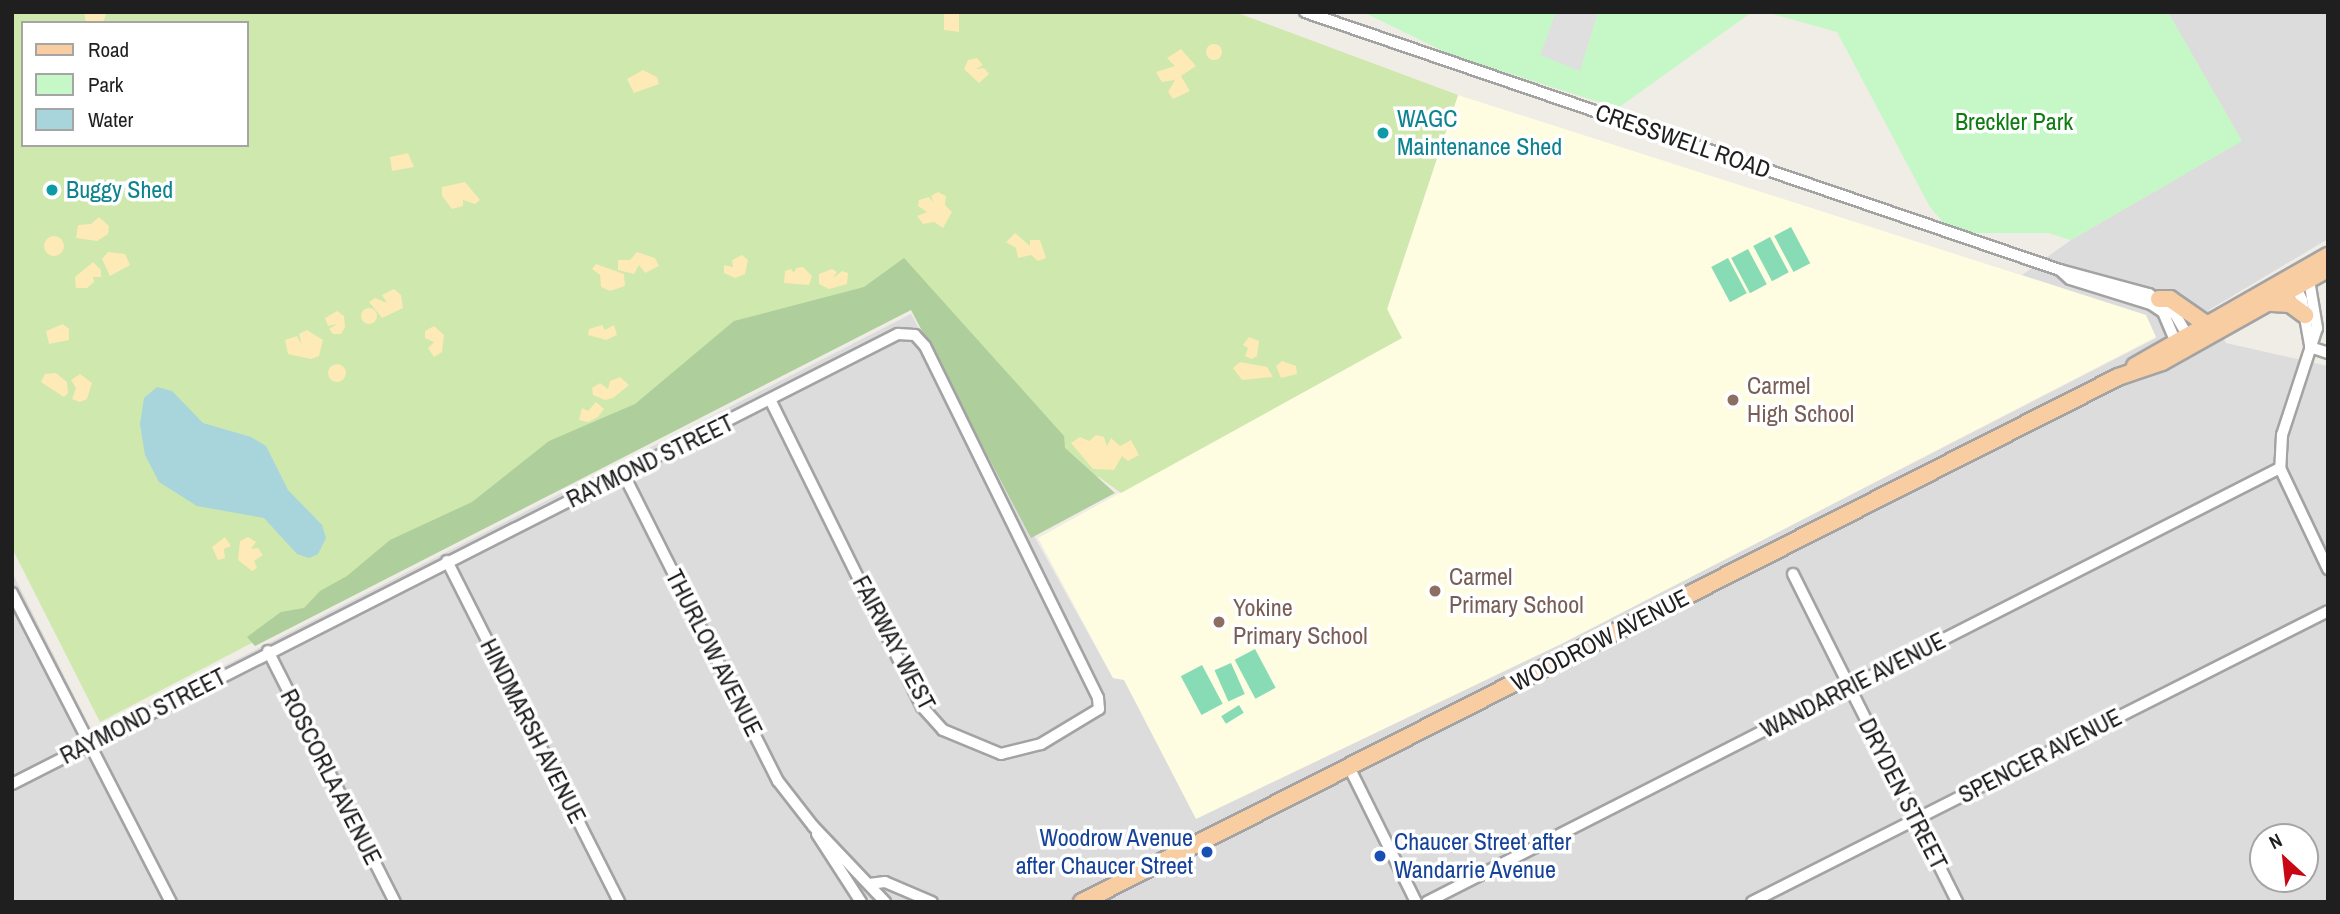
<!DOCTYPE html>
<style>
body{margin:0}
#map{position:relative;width:2340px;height:914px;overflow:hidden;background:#f0ece6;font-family:"Archivo Narrow",sans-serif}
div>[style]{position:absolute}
.residential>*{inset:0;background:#dddcdd}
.education>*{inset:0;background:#fefce1}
.grass>*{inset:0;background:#cee8ae}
.forest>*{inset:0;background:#aece9c}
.sand>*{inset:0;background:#fdeab7}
.round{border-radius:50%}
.park>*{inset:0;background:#c5f8c6}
.pitch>*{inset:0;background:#87dcb5;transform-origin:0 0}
.parking>*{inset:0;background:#dfdfdf}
.water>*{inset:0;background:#a8d4dc}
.roads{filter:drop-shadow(2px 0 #a3a3a3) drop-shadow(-2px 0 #a3a3a3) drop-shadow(0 2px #a3a3a3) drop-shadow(0 -2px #a3a3a3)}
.street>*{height:10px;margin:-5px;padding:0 5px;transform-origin:5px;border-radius:5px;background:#fff}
.primary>*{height:16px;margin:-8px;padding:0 8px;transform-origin:8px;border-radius:8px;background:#f9cda2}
.dots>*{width:19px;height:19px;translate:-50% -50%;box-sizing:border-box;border:4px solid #fff;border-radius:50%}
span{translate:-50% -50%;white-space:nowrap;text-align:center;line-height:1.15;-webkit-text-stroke:7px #fff;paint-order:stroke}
.culture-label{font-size:24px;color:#0d838f}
.left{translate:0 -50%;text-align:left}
.park-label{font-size:24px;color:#0f7c11}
.street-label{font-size:24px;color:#1f1f1f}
.education-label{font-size:24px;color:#785e54}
.transit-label{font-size:24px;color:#164399}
.right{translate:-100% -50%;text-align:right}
.frame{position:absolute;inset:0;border:14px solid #1f1f1f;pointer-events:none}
.legend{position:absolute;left:21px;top:21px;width:228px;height:126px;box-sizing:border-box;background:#fff;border:2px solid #a5a5a5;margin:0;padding:9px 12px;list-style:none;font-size:21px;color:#1f1f1f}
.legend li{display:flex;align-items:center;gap:14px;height:35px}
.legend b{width:35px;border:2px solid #a5a5a5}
.north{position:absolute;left:2249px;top:823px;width:70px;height:70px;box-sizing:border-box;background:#fff;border:2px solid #a5a5a5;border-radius:50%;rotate:333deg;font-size:19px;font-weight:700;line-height:28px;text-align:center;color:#1f1f1f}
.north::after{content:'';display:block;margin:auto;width:24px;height:32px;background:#c90614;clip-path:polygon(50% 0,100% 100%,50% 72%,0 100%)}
</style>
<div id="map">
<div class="residential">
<i style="clip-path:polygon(evenodd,2162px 12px,2328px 12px,2328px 239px,2209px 310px,2226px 343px,2328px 366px,2328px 902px,12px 902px,12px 572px,93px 733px,911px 314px,1113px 678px,1402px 717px,1561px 644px,2156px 338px,2145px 315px,2022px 275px,2071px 240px,2236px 144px,2162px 12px,2263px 837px,2305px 837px,2305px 879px,2263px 879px,2263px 837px)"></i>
</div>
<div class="education">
<i style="clip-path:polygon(1458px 95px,2146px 315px,2156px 337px,1561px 644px,1196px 819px,1124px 680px,1113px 678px,1038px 538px,1401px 338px,1387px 309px)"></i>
</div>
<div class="grass">
<i style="clip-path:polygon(evenodd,12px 12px,1235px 12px,1458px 95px,1387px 309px,1402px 338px,1121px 493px,1099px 477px,1070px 474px,916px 297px,100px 722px,12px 548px,12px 12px,23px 23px,247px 23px,247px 145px,23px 145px,23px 23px)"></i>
</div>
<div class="forest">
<i style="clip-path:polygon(904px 258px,1064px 436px,1065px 448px,1115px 493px,1031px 538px,911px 310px,255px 646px,247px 637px,281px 612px,304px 608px,320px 591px,347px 576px,390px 540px,472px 502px,549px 441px,635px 404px,734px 321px,864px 287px)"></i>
</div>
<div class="sand">
<i style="clip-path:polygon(84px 12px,105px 12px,106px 14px,103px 23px,86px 23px)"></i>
<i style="clip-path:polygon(944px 12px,959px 13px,959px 32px,944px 30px)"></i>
<i class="round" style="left:1206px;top:44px;width:16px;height:16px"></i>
<i style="clip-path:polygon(1181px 49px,1196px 66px,1181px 76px,1190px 91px,1173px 99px,1168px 92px,1175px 80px,1162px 82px,1156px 72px,1175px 66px,1167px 58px)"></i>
<i style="clip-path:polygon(977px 58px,983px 65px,976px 69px,984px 68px,989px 74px,979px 83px,964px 69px,968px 60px)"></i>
<i style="clip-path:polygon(643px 70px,657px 77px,659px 84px,634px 93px,627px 79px)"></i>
<i style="clip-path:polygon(408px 153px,414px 167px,392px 171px,390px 157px)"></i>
<i style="clip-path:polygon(465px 182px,480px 200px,475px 204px,463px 200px,463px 206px,452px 209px,442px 196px,442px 187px)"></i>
<i style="clip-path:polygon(938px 192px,946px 196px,945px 205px,952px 212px,943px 228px,934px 222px,923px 224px,917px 216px,927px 212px,918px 206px,919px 200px,929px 197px,934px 203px,931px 196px)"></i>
<i style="clip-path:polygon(99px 217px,109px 226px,108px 234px,97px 241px,76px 238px,78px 225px,91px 224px)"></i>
<i style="clip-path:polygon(1015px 233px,1030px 246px,1030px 240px,1040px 240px,1046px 258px,1038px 261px,1031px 255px,1018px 258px,1016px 248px,1006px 242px)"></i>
<i class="round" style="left:44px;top:236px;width:20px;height:20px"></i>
<i style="clip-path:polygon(108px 252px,125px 254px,130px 265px,110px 276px,102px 259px)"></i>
<i style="clip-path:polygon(637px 252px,655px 258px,659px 266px,645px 273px,639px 265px,634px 274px,618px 270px,618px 260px,630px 260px)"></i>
<i style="clip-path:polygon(742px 255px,748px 260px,745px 274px,735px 278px,724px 273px,724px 265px,733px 267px,732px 260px)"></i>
<i style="clip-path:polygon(93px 262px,101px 270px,101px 277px,93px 277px,94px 282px,87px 288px,76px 288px,75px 277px)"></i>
<i style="clip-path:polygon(596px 264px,624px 274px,625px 286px,610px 291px,601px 287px,600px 275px,592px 269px)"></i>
<i style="clip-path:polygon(803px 267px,812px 276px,809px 285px,784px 283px,785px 271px,791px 269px,794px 273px,796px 268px)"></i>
<i style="clip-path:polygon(832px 269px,837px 272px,833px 278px,842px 271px,848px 273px,847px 284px,829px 289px,819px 284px,819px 274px)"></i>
<i style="clip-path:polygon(394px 289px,401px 295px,403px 308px,382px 318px,369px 302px,375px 298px,387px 303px,382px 295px)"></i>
<i class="round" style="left:361px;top:308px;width:16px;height:16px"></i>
<i style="clip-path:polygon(337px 311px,344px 316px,345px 327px,341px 334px,333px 334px,329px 329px,337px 324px,328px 326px,325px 318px)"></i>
<i style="clip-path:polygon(63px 324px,69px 329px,69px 340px,49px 344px,46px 331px)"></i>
<i style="clip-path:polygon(602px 325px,605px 330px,614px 325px,617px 335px,606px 340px,588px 335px,589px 329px)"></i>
<i style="clip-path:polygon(434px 326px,444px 335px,442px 352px,434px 357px,428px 348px,434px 342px,425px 338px,425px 331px)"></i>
<i style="clip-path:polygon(307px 330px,323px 340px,319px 356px,311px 359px,288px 354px,285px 340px,297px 336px,302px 345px,299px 334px)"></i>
<i style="clip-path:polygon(1249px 337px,1259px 341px,1257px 356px,1252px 359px,1245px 356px,1248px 348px,1243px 345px)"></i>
<i style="clip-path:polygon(1282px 361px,1296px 366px,1297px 374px,1281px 378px,1276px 366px)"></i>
<i style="clip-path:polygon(1240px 362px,1267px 367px,1273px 377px,1242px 380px,1233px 368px)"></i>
<i class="round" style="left:328px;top:364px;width:18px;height:18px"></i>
<i style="clip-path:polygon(56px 373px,67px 382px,68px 393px,64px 397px,41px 382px,45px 374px)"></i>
<i style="clip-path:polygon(80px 374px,92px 383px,87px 399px,80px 402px,72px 399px,76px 388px,71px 380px)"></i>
<i style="clip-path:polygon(620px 377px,629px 385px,613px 398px,605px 400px,593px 395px,592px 388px,600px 383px,608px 389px,610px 381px)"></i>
<i style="clip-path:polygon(596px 402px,604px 409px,598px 417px,588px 422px,579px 420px,582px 408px,588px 411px)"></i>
<i style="clip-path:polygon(1096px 435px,1104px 437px,1107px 446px,1111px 438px,1120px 446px,1131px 440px,1139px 455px,1128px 461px,1122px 456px,1114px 470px,1093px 469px,1071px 443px,1080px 437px,1089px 441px)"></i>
<i style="clip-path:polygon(225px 537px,231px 546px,224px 549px,225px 558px,218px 560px,212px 547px)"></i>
<i style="clip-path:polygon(248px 537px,256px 542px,251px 549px,258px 548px,263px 555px,254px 561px,257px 568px,252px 571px,238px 560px,240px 541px)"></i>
</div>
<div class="park">
<i style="clip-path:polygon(1363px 12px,1752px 12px,1618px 108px,1451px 55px)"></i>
<i style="clip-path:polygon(1765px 12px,2168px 12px,2242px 141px,2071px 240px,2048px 233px,1952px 233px,1930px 207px,1837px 32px)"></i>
</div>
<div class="pitch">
<i style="left:1791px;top:227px;width:41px;height:19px;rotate:62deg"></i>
<i style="left:1770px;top:237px;width:40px;height:19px;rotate:62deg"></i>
<i style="left:1748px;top:249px;width:40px;height:19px;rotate:62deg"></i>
<i style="left:1728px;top:258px;width:40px;height:19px;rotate:62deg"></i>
<i style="left:1255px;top:649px;width:44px;height:23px;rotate:62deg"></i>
<i style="left:1231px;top:663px;width:34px;height:18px;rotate:66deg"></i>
<i style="left:1202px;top:665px;width:44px;height:24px;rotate:62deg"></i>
<i style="left:1239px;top:705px;width:9px;height:21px;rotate:58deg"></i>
</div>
<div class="parking">
<i style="clip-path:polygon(1556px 12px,1598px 12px,1580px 71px,1540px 55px)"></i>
</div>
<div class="water">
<i style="clip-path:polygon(157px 387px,172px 391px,203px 423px,251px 437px,266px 446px,288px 490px,322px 525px,326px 538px,318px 554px,309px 558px,297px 554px,264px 518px,197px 506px,159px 482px,145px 455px,140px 424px,144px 398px)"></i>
</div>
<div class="roads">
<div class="street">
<i style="left:1305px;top:12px;width:798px;rotate:18.87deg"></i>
<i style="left:2060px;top:270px;width:92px;rotate:15.1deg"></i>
<i style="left:2149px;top:294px;width:33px;rotate:38deg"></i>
<i style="left:2175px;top:314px;width:30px;rotate:60deg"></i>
<i style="left:2060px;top:270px;width:13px;rotate:42deg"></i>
<i style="left:2070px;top:279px;width:85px;rotate:17.2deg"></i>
<i style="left:2151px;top:304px;width:14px;rotate:34deg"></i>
<i style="left:2163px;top:312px;width:38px;rotate:67deg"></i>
<i style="left:2308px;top:274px;width:55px;rotate:80.5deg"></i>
<i style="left:2317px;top:328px;width:113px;rotate:108.1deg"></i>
<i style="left:2282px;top:435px;width:33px;rotate:93deg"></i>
<i style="left:2280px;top:468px;width:112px;rotate:64.6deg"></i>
<i style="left:2294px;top:283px;width:19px;rotate:65deg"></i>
<i style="left:2302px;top:300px;width:46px;rotate:79.9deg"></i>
<i style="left:2310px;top:347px;width:19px;rotate:18deg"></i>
<i style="left:623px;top:473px;width:345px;rotate:63.3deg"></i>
<i style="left:778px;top:781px;width:57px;rotate:52.1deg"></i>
<i style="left:813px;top:826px;width:105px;rotate:46.5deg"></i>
<i style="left:447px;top:561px;width:382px;rotate:63.2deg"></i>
<i style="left:1793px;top:574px;width:367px;rotate:63.4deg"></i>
<i style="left:12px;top:593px;width:348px;rotate:62.8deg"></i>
<i style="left:268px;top:651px;width:281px;rotate:63.2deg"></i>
<i style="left:1350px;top:769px;width:148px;rotate:63.6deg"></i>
<i style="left:12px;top:784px;width:994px;rotate:-26.93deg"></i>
<i style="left:898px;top:334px;width:17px;rotate:3deg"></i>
<i style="left:915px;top:335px;width:15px;rotate:48deg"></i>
<i style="left:925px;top:346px;width:392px;rotate:63.8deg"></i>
<i style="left:1098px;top:698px;width:11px;rotate:85deg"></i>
<i style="left:1099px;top:709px;width:68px;rotate:148.9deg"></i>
<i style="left:1041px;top:744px;width:41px;rotate:166deg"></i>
<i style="left:1001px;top:754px;width:63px;rotate:-157.5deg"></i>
<i style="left:943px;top:730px;width:31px;rotate:-132deg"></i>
<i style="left:922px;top:707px;width:341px;rotate:-116.3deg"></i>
<i style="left:817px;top:834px;width:81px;rotate:57.1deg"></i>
<i style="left:869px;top:884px;width:16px;rotate:-7deg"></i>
<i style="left:885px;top:882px;width:51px;rotate:23.1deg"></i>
<i style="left:1427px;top:902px;width:957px;rotate:-26.97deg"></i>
<i style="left:1752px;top:902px;width:645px;rotate:-26.8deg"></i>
</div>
<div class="primary">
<i style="left:2159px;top:299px;width:11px"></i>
<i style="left:2170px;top:299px;width:44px;rotate:34.8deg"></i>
<i style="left:2272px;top:303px;width:18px;rotate:3deg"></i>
<i style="left:2290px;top:304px;width:19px;rotate:36deg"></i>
<i style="left:2135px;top:366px;width:222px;rotate:-29.7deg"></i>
<i style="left:1082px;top:902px;width:1161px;rotate:-26.87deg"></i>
<i style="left:2118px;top:377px;width:46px;rotate:-18.8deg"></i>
<i style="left:2162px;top:362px;width:190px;rotate:-29.3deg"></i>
</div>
</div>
<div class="dots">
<i style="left:1383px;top:133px;background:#0f9aa8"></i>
<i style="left:52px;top:190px;background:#0f9aa8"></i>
<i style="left:1733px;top:400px;background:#8d6e63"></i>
<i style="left:1435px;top:591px;background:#8d6e63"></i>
<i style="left:1219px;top:622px;background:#8d6e63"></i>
<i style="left:1207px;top:852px;background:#1a4fb4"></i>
<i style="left:1380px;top:856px;background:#1a4fb4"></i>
</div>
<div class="culture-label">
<span class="left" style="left:1397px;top:133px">WAGC<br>Maintenance Shed</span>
<span class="left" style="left:66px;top:190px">Buggy Shed</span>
</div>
<div class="park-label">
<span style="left:2014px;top:122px">Breckler Park</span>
</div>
<div class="street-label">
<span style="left:1683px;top:141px;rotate:19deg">CRESSWELL ROAD</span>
<span style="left:650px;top:461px;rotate:-26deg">RAYMOND STREET</span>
<span style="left:1600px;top:640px;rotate:-27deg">WOODROW AVENUE</span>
<span style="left:894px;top:643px;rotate:62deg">FAIRWAY WEST</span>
<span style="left:714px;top:653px;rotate:63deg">THURLOW AVENUE</span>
<span style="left:1853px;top:685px;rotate:-27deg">WANDARRIE AVENUE</span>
<span style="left:143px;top:716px;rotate:-27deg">RAYMOND STREET</span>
<span style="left:533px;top:731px;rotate:63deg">HINDMARSH AVENUE</span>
<span style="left:2040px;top:756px;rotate:-27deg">SPENCER AVENUE</span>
<span style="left:331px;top:777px;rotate:63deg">ROSCORLA AVENUE</span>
<span style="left:1903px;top:794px;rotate:63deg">DRYDEN STREET</span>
</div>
<div class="education-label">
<span class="left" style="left:1747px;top:400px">Carmel<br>High School</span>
<span class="left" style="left:1449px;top:591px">Carmel<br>Primary School</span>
<span class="left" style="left:1233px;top:622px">Yokine<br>Primary School</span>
</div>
<div class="transit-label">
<span class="right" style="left:1193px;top:852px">Woodrow Avenue<br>after Chaucer Street</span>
<span class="left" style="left:1394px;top:856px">Chaucer Street after<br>Wandarrie Avenue</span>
</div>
<div class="frame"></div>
<ul class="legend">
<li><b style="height:9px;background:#f9cda2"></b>Road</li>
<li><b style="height:19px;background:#c5f8c6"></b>Park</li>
<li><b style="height:19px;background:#a8d4dc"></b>Water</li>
</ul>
<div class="north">N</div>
</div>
